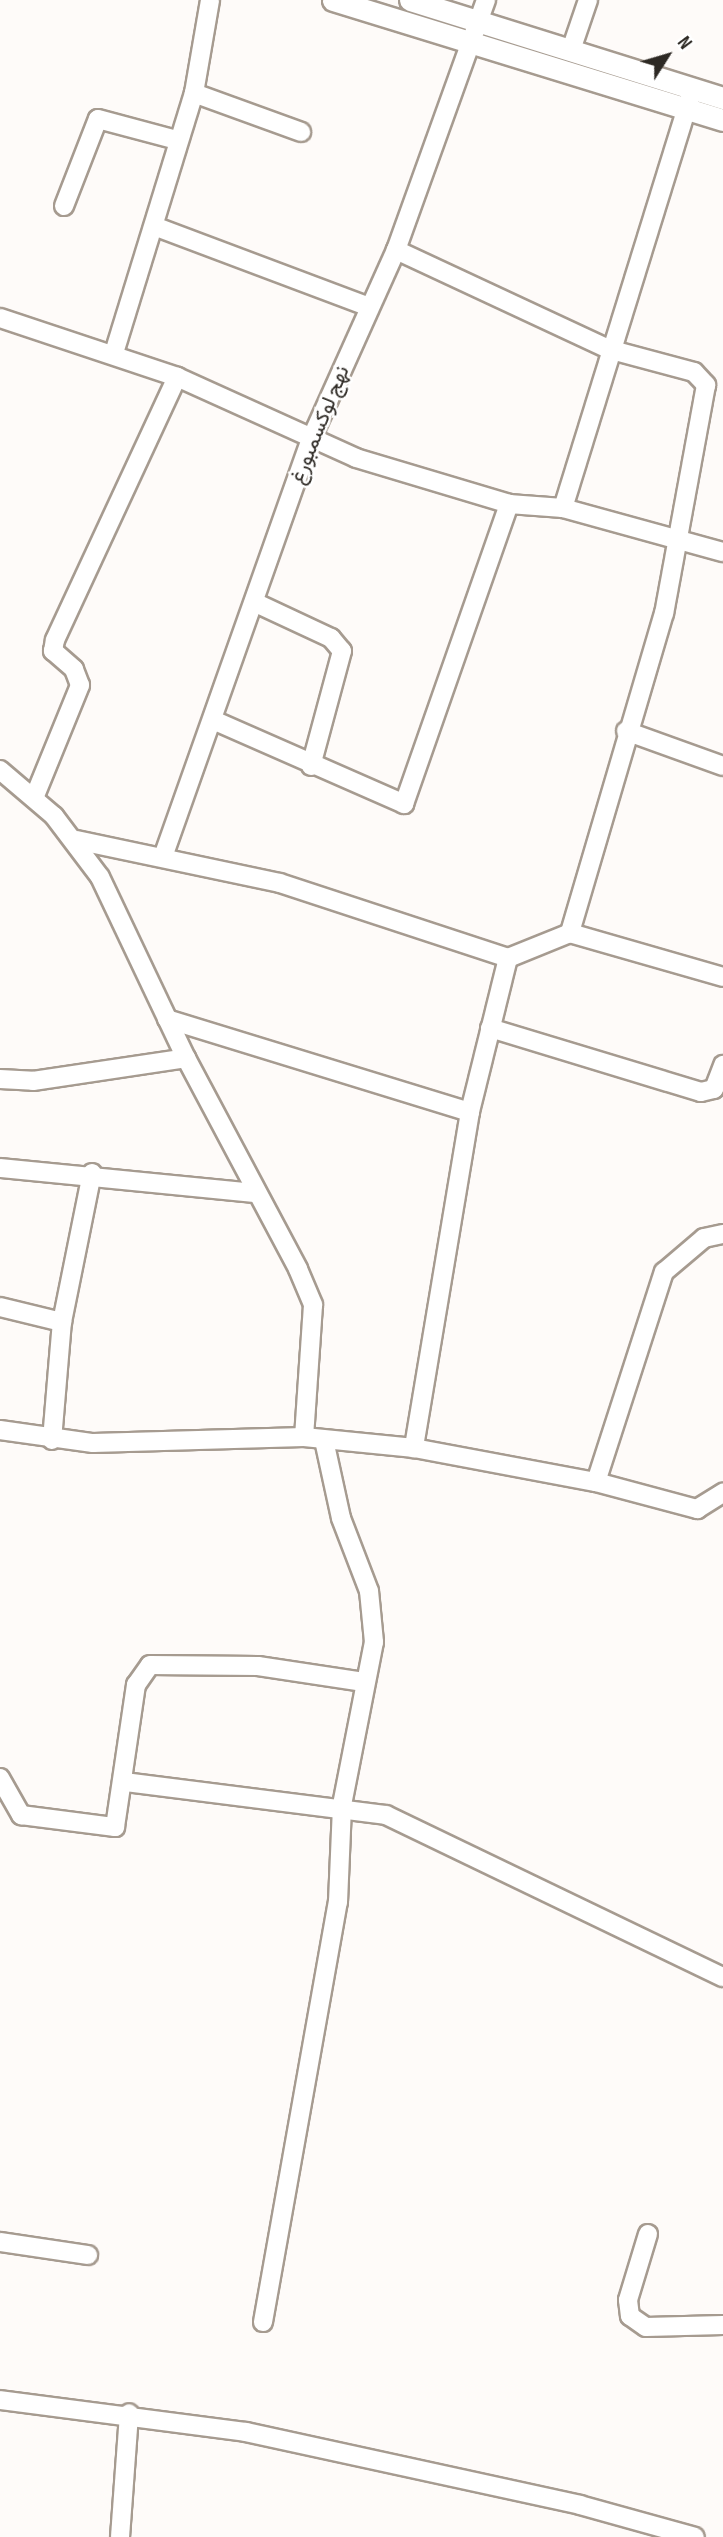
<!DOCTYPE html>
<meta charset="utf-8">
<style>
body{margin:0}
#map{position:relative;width:723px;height:2537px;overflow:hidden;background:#fefbf9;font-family:"Sofia Sans Condensed",Vazirmatn,sans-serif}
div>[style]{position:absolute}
.roads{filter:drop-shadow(2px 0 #a69b90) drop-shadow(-2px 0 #a69b90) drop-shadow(0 2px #a69b90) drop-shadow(0 -2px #a69b90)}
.minor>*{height:18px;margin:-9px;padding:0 9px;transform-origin:9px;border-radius:9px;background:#fff}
.tertiary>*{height:21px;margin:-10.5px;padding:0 10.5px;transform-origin:10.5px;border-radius:10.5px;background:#fff}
span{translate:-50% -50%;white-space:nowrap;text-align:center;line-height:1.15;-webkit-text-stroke:5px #fff;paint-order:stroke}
.street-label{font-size:21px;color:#2d2924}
.north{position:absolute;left:632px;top:21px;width:70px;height:70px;-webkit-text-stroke:5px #fff;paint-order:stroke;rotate:53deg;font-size:19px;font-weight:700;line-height:28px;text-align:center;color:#2d2924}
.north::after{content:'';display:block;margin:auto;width:24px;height:32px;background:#2d2924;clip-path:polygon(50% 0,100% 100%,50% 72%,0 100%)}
</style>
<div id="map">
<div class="roads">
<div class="minor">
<i style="left:571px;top:50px;width:53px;rotate:-71.2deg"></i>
<i style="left:194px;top:93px;width:114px;rotate:20deg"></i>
<i style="left:64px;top:206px;width:93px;rotate:-68.7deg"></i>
<i style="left:98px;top:119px;width:82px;rotate:14.9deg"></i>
<i style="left:154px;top:226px;width:230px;rotate:20.6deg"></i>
<i style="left:396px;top:250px;width:234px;rotate:25deg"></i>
<i style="left:608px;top:349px;width:89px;rotate:15deg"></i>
<i style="left:694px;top:372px;width:18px;rotate:47deg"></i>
<i style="left:706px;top:385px;width:232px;rotate:100.4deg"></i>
<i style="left:664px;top:613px;width:334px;rotate:106.4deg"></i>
<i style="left:570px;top:933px;width:67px;rotate:158deg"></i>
<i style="left:508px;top:958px;width:159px;rotate:103.9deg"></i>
<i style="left:470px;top:1112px;width:341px;rotate:99.5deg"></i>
<i style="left:0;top:318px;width:187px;rotate:18.4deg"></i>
<i style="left:177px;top:377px;width:196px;rotate:24.3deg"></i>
<i style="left:356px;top:458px;width:160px;rotate:16.7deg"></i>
<i style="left:509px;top:504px;width:54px;rotate:4.2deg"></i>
<i style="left:563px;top:508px;width:166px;rotate:15.4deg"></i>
<i style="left:114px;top:353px;width:272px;rotate:-72.9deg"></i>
<i style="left:194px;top:93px;width:94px;rotate:-80.2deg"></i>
<i style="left:563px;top:508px;width:430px;rotate:-72.8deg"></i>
<i style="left:256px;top:603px;width:83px;rotate:25deg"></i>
<i style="left:331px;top:638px;width:17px;rotate:50deg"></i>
<i style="left:342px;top:651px;width:119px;rotate:105.1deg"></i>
<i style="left:213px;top:720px;width:209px;rotate:23.7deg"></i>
<i style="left:404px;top:804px;width:318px;rotate:-70.7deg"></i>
<i style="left:626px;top:731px;width:103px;rotate:19.8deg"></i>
<i style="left:0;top:770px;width:71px;rotate:40.4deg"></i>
<i style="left:54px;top:816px;width:76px;rotate:53deg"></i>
<i style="left:100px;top:877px;width:200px;rotate:64.6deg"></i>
<i style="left:186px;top:1058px;width:239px;rotate:62deg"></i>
<i style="left:298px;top:1269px;width:39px;rotate:67deg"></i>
<i style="left:313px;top:1305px;width:132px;rotate:93.9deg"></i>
<i style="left:34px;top:798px;width:122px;rotate:-67.8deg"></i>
<i style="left:80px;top:685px;width:17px;rotate:-111deg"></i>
<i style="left:74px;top:669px;width:28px;rotate:-139deg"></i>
<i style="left:53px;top:651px;width:11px;rotate:-80deg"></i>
<i style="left:55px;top:640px;width:290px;rotate:-65.1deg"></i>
<i style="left:76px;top:840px;width:208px;rotate:11.9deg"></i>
<i style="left:280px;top:883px;width:240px;rotate:18.2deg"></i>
<i style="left:164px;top:854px;width:442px;rotate:-70.5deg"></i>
<i style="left:312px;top:437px;width:205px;rotate:-65.8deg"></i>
<i style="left:396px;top:250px;width:266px;rotate:-70.2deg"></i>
<i style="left:570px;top:933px;width:159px;rotate:16deg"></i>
<i style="left:167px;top:1019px;width:317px;rotate:17.1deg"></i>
<i style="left:490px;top:1028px;width:220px;rotate:16.9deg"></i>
<i style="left:701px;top:1092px;width:13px;rotate:-13deg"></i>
<i style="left:714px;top:1089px;width:26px;rotate:-69deg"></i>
<i style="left:0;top:1079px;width:33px;rotate:3deg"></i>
<i style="left:33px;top:1081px;width:155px;rotate:-8.5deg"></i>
<i style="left:0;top:1168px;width:257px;rotate:5.6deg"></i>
<i style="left:0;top:1307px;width:64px;rotate:13.6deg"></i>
<i style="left:0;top:1430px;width:94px;rotate:8deg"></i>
<i style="left:93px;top:1443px;width:211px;rotate:-1.6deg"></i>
<i style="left:304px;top:1437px;width:111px;rotate:5.7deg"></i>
<i style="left:414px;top:1448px;width:185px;rotate:10.6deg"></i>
<i style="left:596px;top:1482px;width:105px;rotate:15deg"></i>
<i style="left:697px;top:1509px;width:31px;rotate:-32deg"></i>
<i style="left:52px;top:1440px;width:118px;rotate:-85.2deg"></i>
<i style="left:62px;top:1322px;width:152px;rotate:-78.6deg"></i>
<i style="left:596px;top:1482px;width:221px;rotate:-72.1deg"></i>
<i style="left:664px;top:1272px;width:52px;rotate:-40.4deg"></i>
<i style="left:704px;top:1238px;width:19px;rotate:-12deg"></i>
<i style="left:0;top:1778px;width:43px;rotate:60.4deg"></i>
<i style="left:21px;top:1815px;width:95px;rotate:7.3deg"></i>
<i style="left:115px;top:1827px;width:144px;rotate:-81.6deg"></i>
<i style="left:136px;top:1685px;width:24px;rotate:-55deg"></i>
<i style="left:150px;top:1665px;width:108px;rotate:0.5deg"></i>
<i style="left:258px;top:1666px;width:107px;rotate:8.6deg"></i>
<i style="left:125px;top:1782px;width:263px;rotate:7.2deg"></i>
<i style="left:386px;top:1815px;width:374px;rotate:25.7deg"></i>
<i style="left:648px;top:2234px;width:69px;rotate:106.9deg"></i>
<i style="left:628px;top:2300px;width:16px;rotate:83deg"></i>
<i style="left:630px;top:2316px;width:19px;rotate:35deg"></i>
<i style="left:646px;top:2327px;width:77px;rotate:-1.5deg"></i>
<i style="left:0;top:2242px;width:89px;rotate:8.4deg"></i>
<i style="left:263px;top:2322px;width:427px;rotate:-79.9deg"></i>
<i style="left:338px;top:1902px;width:97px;rotate:-87.6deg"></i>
<i style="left:342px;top:1805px;width:166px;rotate:-78.9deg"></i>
<i style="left:374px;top:1642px;width:51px;rotate:-95.6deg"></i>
<i style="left:369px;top:1591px;width:78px;rotate:-111deg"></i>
<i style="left:341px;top:1518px;width:80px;rotate:-102.3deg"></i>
<i style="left:0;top:2400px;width:248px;rotate:7.4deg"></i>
<i style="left:246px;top:2432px;width:342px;rotate:12.3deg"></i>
<i style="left:580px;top:2505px;width:119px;rotate:15.5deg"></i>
<i style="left:120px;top:2537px;width:124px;rotate:-85.8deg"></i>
</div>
<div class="tertiary">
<i style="left:333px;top:0;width:408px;rotate:17.1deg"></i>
<i style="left:410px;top:0;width:328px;rotate:17.4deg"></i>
</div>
</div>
<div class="street-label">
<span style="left:320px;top:425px;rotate:-68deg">نهج لوكسمبورغ</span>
</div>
<div class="north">N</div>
</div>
